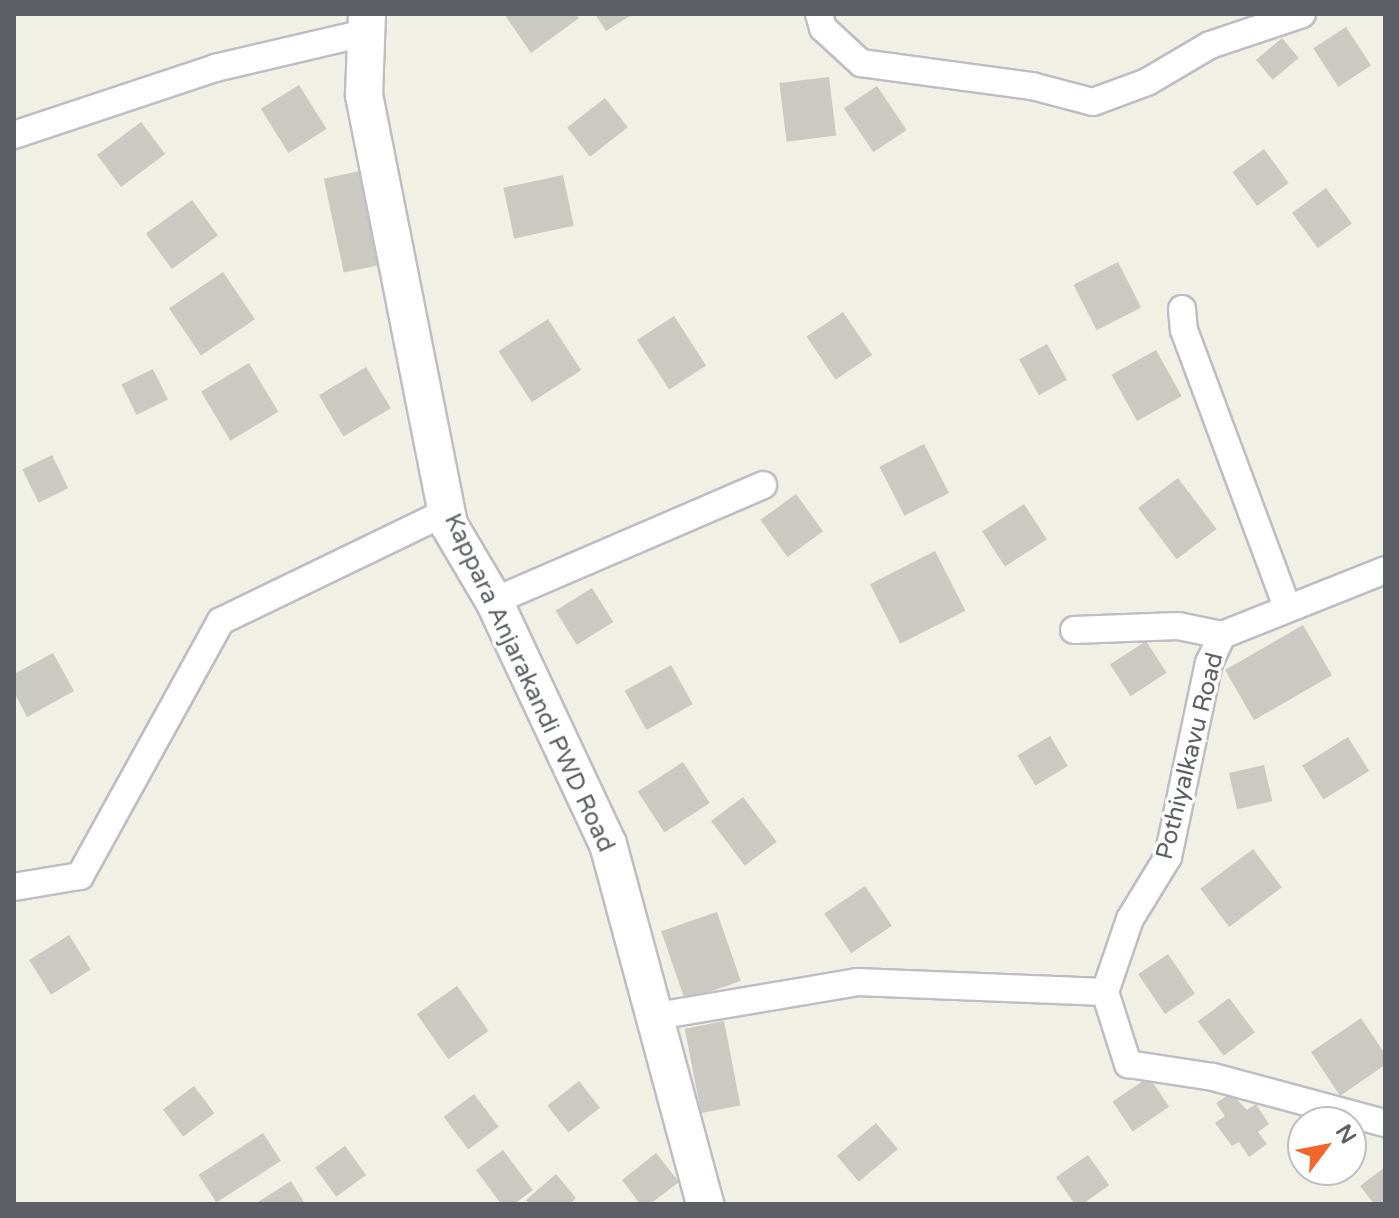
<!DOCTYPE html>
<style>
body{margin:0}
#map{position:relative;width:1399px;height:1218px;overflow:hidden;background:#f0f0e5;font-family:"Varela Round",sans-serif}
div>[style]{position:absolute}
.building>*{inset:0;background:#cbcac2;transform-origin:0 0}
.roads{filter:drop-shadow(2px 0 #bdbdc4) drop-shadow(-2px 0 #bdbdc4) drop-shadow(0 2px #bdbdc4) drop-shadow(0 -2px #bdbdc4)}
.street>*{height:26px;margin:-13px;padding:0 13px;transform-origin:13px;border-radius:13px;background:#fff}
.secondary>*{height:36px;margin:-18px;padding:0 18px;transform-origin:18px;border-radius:18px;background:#fff}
span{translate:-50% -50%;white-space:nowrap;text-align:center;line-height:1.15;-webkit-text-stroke:7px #fff;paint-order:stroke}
.street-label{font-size:24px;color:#5d5f66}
.frame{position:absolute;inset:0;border:16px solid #5d5f66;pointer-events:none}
.north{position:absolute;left:1287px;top:1106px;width:80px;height:80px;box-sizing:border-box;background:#fff;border:2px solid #bebfc2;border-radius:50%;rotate:58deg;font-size:22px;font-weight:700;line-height:32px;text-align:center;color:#5d5f66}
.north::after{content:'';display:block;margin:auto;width:28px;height:36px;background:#f0662b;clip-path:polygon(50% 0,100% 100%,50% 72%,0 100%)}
</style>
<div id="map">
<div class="building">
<i style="clip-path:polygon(504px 14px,576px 14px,579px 18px,531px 53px)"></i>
<i style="clip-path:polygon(595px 14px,633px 14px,606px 31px)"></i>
<i style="left:1346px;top:27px;width:46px;height:39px;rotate:57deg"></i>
<i style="left:1282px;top:38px;width:26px;height:34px;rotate:50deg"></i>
<i style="left:829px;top:77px;width:59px;height:50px;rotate:83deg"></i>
<i style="left:299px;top:85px;width:52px;height:45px;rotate:58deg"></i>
<i style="left:877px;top:86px;width:53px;height:40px;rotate:56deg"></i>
<i style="left:605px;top:98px;width:37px;height:48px;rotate:52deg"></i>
<i style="left:141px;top:122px;width:40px;height:55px;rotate:53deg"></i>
<i style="left:1264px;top:149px;width:42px;height:39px;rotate:54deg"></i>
<i style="left:360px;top:171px;width:96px;height:37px;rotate:78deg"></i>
<i style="left:563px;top:175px;width:52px;height:61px;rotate:78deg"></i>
<i style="left:1326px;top:188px;width:44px;height:42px;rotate:54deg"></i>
<i style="left:192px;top:200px;width:44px;height:57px;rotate:54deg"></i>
<i style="left:1118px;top:262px;width:51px;height:50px;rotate:63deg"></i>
<i style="left:223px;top:272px;width:57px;height:65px;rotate:56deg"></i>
<i style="left:843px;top:312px;width:52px;height:44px;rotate:56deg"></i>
<i style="left:674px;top:316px;width:59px;height:44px;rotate:57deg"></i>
<i style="left:548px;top:319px;width:61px;height:59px;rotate:57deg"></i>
<i style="left:1047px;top:344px;width:41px;height:32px;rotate:61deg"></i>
<i style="left:1156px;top:350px;width:53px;height:51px;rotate:61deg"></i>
<i style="left:249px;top:363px;width:57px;height:56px;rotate:59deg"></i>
<i style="left:366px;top:367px;width:48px;height:55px;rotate:59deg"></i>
<i style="left:153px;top:369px;width:34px;height:35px;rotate:64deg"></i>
<i style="left:924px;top:444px;width:55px;height:50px;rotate:63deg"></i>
<i style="left:52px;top:455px;width:37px;height:33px;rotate:64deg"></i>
<i style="left:1178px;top:478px;width:64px;height:50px;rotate:53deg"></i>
<i style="left:796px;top:494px;width:46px;height:44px;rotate:54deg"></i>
<i style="left:1024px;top:504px;width:42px;height:50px;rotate:57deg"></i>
<i style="left:935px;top:551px;width:67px;height:73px;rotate:63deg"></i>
<i style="left:592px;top:588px;width:40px;height:43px;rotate:58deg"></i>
<i style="left:1303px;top:625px;width:58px;height:90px;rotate:60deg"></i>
<i style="left:1146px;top:641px;width:38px;height:43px;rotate:57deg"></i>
<i style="clip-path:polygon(53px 653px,74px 691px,27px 717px,14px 692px,14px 674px)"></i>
<i style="left:671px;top:665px;width:45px;height:53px;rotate:61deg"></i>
<i style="left:1050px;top:736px;width:35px;height:38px;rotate:59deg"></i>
<i style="left:1348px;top:737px;width:40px;height:54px;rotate:58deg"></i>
<i style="left:683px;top:762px;width:49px;height:54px;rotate:57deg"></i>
<i style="left:1264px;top:765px;width:37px;height:36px;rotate:77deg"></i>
<i style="left:743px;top:797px;width:56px;height:40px;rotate:53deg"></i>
<i style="left:1253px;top:849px;width:48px;height:66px;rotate:53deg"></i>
<i style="left:865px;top:886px;width:48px;height:49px;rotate:56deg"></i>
<i style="left:717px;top:912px;width:73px;height:59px;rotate:71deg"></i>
<i style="left:69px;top:935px;width:41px;height:47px;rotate:58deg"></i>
<i style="left:1168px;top:954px;width:48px;height:36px;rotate:56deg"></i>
<i style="left:457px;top:986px;width:55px;height:49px;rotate:55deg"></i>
<i style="left:1229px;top:998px;width:43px;height:39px;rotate:53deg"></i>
<i style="clip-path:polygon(1361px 1018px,1385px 1054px,1385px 1065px,1340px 1096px,1311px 1052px)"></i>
<i style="left:724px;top:1021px;width:86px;height:40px;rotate:79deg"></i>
<i style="left:1149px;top:1077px;width:36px;height:44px;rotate:56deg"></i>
<i style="left:579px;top:1081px;width:34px;height:40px;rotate:52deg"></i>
<i style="left:194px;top:1086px;width:34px;height:39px;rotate:53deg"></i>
<i style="clip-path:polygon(1231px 1093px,1247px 1110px,1256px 1104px,1269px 1124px,1258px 1132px,1267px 1144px,1249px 1157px,1239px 1142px,1232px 1146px,1215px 1123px,1225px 1116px,1216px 1103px)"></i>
<i style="left:474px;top:1094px;width:41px;height:38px;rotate:53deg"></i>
<i style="left:876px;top:1123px;width:34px;height:51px;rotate:50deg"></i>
<i style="left:263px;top:1133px;width:33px;height:77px;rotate:57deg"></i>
<i style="left:345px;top:1146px;width:36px;height:37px;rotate:54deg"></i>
<i style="clip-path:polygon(503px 1150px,533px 1190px,514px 1204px,501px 1204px,476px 1170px)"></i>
<i style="clip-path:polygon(656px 1153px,679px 1182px,650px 1204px,640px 1204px,622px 1180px)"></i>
<i style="left:1088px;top:1155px;width:37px;height:39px;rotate:55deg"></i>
<i style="clip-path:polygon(1385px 1167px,1385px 1204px,1374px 1204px,1360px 1186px)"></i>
<i style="clip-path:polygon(556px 1174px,576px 1198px,570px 1204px,530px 1204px,526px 1200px)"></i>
<i style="clip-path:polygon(291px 1181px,305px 1204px,255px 1204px)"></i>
</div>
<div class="roads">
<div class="street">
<i style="left:819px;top:14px;width:15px;rotate:74deg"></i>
<i style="left:823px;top:28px;width:52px;rotate:42.6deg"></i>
<i style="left:861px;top:63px;width:173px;rotate:7.7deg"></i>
<i style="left:1032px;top:86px;width:63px;rotate:14.7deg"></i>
<i style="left:1093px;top:102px;width:58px;rotate:-20.3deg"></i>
<i style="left:1147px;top:82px;width:73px;rotate:-30.4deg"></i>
<i style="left:1210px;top:45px;width:97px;rotate:-18.6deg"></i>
<i style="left:14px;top:135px;width:212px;rotate:-18.4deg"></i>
<i style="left:215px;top:68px;width:153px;rotate:-13.2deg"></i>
<i style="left:1182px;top:309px;width:21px;rotate:85deg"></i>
<i style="left:1184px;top:330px;width:293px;rotate:69.6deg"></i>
<i style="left:494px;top:601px;width:293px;rotate:-23.3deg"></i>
<i style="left:1074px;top:630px;width:104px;rotate:-2.2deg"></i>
<i style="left:1178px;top:626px;width:45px;rotate:11.6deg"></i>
<i style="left:14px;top:887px;width:67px;rotate:-9.5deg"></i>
<i style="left:80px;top:876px;width:291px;rotate:-61.1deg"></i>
<i style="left:221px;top:621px;width:250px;rotate:-25.8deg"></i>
<i style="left:1105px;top:992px;width:77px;rotate:-71.1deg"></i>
<i style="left:1130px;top:919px;width:73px;rotate:-58.5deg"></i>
<i style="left:1168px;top:857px;width:198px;rotate:-78.1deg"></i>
<i style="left:1209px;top:663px;width:31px;rotate:-65deg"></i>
<i style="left:1222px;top:635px;width:175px;rotate:-21.7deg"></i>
<i style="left:1105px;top:992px;width:76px;rotate:72.3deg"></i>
<i style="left:1128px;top:1064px;width:86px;rotate:8.7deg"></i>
<i style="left:1213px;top:1077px;width:178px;rotate:15deg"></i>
<i style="left:657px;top:1016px;width:203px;rotate:-9.6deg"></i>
<i style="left:857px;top:982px;width:248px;rotate:2.3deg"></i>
</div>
<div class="secondary">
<i style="left:367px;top:14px;width:81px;rotate:92.1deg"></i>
<i style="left:364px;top:95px;width:438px;rotate:78.8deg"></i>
<i style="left:449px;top:525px;width:88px;rotate:59.4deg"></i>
<i style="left:494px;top:601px;width:268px;rotate:64.9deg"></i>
<i style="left:608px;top:844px;width:373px;rotate:74.9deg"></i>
</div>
</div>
<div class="street-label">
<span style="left:529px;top:683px;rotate:65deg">Kappara Anjarakandi PWD Road</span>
<span style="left:1190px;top:756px;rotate:-76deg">Pothiyalkavu Road</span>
</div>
<div class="frame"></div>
<div class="north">N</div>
</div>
